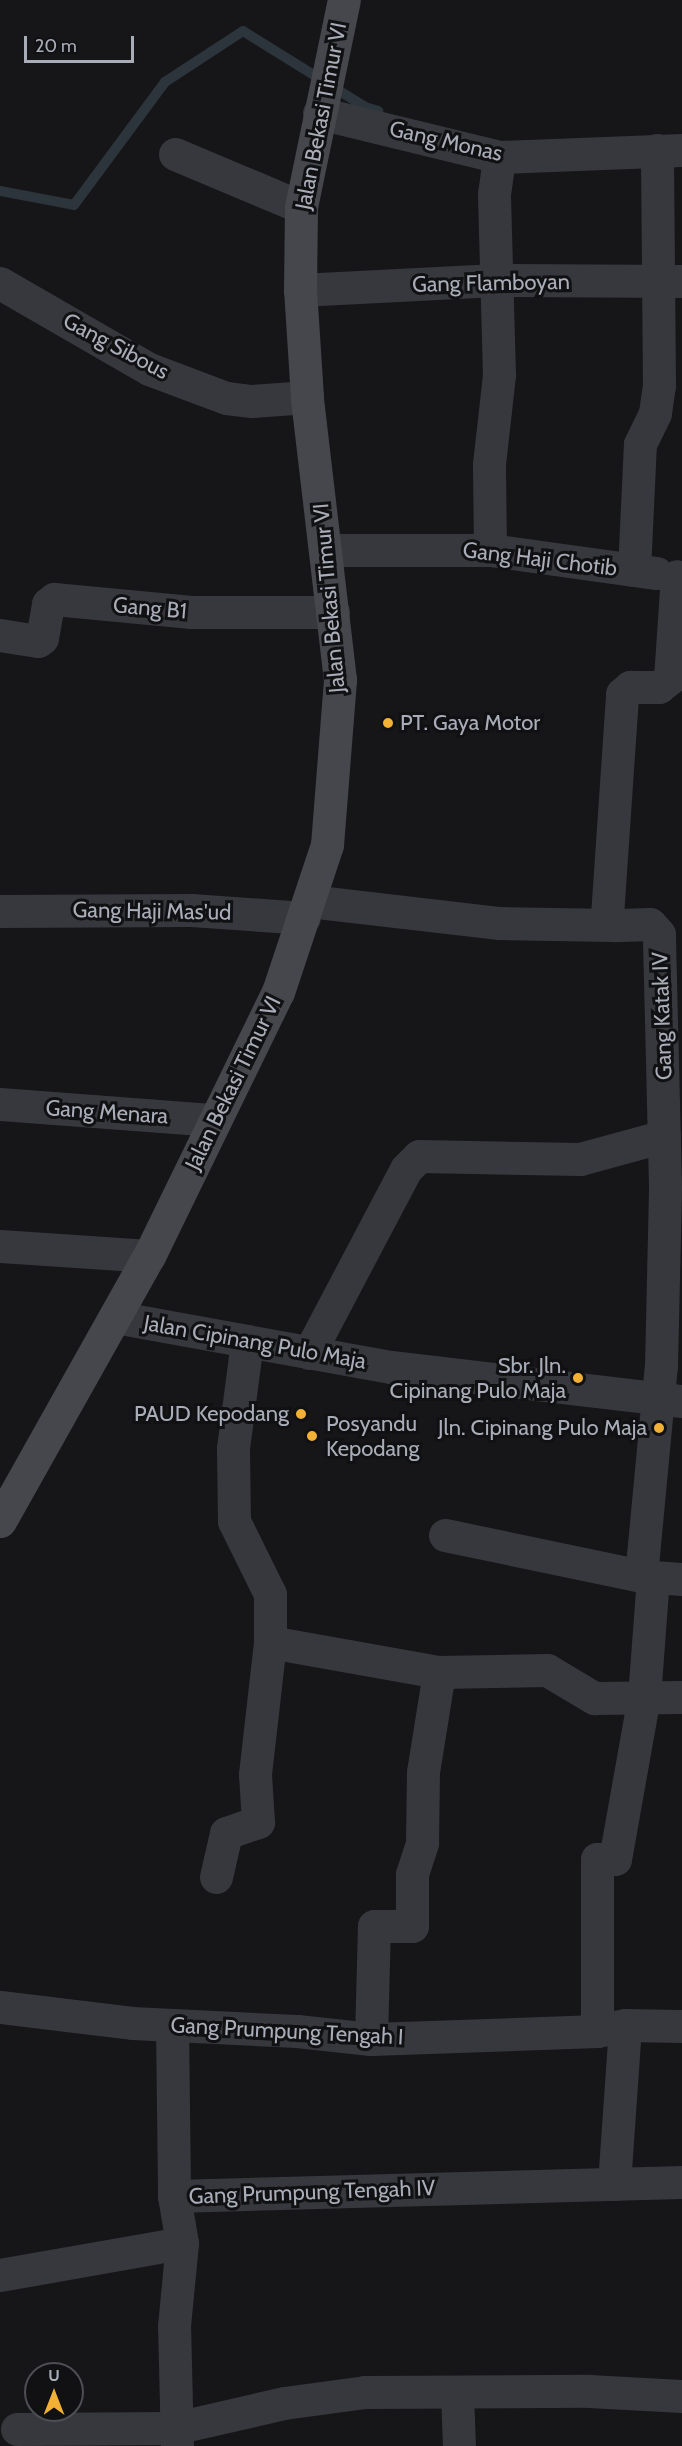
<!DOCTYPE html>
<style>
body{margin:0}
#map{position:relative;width:682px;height:2446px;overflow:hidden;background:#161618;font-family:Cabin,sans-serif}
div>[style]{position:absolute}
.stream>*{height:10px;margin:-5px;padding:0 5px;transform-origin:5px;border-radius:5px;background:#2c353c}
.street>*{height:33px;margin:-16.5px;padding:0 16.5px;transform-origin:16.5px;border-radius:16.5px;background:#37383d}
.secondary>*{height:33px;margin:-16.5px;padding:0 16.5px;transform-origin:16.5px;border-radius:16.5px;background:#45474d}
.dots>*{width:16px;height:16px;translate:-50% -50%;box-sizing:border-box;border:3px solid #111113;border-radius:50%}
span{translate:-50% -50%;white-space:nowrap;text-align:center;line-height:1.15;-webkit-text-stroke:6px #111113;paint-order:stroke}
.street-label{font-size:22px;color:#a8adb8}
.poi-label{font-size:22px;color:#a8adb8}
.left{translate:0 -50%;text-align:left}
.right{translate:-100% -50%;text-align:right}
.north{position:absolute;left:24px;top:2362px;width:60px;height:60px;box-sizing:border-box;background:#111113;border:2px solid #4d4f55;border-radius:50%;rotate:0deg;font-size:16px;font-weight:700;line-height:24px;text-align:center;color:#a8adb8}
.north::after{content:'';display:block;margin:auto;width:21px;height:27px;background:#f2b134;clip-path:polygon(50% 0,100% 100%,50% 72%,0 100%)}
.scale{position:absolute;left:24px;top:36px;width:110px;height:27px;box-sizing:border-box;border:3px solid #a8adb8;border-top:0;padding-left:8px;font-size:18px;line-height:21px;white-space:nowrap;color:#a8adb8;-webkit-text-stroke:4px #111113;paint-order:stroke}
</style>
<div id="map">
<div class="stream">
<i style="left:0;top:191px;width:75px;rotate:10.7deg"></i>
<i style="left:74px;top:205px;width:153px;rotate:-53.5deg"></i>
<i style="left:165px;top:82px;width:93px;rotate:-33.2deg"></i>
<i style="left:243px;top:31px;width:144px;rotate:31.9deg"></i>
<i style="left:365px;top:107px;width:14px;rotate:17deg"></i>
</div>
<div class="street">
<i style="left:319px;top:113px;width:185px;rotate:13.7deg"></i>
<i style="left:499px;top:157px;width:183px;rotate:-2.2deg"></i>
<i style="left:175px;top:154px;width:137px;rotate:22.8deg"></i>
<i style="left:0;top:283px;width:172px;rotate:30deg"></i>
<i style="left:149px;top:369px;width:82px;rotate:20.6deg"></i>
<i style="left:226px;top:398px;width:26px;rotate:7deg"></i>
<i style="left:252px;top:401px;width:55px;rotate:-4.2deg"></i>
<i style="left:300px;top:290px;width:196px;rotate:-2.9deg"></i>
<i style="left:496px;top:280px;width:186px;rotate:0.3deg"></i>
<i style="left:326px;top:550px;width:164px"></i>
<i style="left:490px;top:550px;width:168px;rotate:7.9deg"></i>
<i style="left:490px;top:550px;width:86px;rotate:-90.7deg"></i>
<i style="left:489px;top:464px;width:90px;rotate:-83.6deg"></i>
<i style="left:499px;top:375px;width:181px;rotate:-91.6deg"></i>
<i style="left:494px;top:194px;width:37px;rotate:-82deg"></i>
<i style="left:634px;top:570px;width:126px;rotate:-87.3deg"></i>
<i style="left:640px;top:444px;width:34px;rotate:-64deg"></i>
<i style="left:655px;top:413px;width:27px;rotate:-82deg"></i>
<i style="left:659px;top:386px;width:236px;rotate:-90.5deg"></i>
<i style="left:0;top:635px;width:38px;rotate:9deg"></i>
<i style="left:38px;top:641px;width:5px;rotate:-37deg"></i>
<i style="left:42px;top:638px;width:35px;rotate:-80deg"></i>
<i style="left:48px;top:604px;width:8px;rotate:-40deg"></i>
<i style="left:54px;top:599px;width:138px;rotate:5.4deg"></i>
<i style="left:191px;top:612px;width:142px"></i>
<i style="left:309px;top:901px;width:192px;rotate:6.6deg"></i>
<i style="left:500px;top:923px;width:113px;rotate:1deg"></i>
<i style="left:0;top:911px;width:191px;rotate:-0.3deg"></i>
<i style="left:191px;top:910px;width:113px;rotate:4deg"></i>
<i style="left:0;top:1104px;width:215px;rotate:4.3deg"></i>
<i style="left:0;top:1246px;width:149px;rotate:3.8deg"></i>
<i style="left:115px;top:1317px;width:280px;rotate:10.3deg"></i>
<i style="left:391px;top:1367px;width:291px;rotate:6.7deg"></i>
<i style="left:309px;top:1353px;width:208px;rotate:-62.2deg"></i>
<i style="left:406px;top:1169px;width:18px;rotate:-45deg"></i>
<i style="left:419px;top:1156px;width:161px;rotate:1.1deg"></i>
<i style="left:580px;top:1159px;width:87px;rotate:-15.3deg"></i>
<i style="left:445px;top:1535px;width:200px;rotate:11.8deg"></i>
<i style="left:641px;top:1576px;width:41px;rotate:4.2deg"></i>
<i style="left:641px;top:1576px;width:211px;rotate:-84.6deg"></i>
<i style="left:661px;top:1366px;width:181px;rotate:-88.7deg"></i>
<i style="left:665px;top:1185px;width:251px;rotate:-91.4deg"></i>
<i style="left:659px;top:934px;width:13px;rotate:-132deg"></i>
<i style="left:650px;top:924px;width:37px;rotate:178deg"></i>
<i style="left:613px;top:925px;width:11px;rotate:-124deg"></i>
<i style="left:607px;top:916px;width:223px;rotate:-86.1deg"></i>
<i style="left:622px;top:694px;width:11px;rotate:-41deg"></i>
<i style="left:630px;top:687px;width:29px"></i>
<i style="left:659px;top:687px;width:14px;rotate:-39deg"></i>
<i style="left:670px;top:678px;width:102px;rotate:-86.1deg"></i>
<i style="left:270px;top:1642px;width:172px;rotate:10.1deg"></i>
<i style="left:439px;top:1672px;width:108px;rotate:-1.1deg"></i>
<i style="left:547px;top:1670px;width:55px;rotate:30.8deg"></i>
<i style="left:594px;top:1698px;width:88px;rotate:-0.7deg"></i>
<i style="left:216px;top:1877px;width:45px;rotate:-77.2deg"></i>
<i style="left:226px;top:1833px;width:34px;rotate:-19deg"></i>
<i style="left:258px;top:1822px;width:48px;rotate:-93.6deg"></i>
<i style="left:255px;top:1774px;width:133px;rotate:-83.5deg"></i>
<i style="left:270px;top:1642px;width:48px;rotate:-90deg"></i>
<i style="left:270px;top:1594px;width:81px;rotate:-116.3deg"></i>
<i style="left:234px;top:1521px;width:73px;rotate:-90.8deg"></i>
<i style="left:233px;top:1448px;width:108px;rotate:-82.5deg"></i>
<i style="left:0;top:2007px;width:133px;rotate:6.9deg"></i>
<i style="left:132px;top:2023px;width:165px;rotate:2.8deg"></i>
<i style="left:297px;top:2031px;width:74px;rotate:6.2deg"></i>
<i style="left:371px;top:2039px;width:226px;rotate:-2deg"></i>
<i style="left:597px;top:2031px;width:29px;rotate:-12deg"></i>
<i style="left:625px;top:2025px;width:57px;rotate:1deg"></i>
<i style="left:172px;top:2025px;width:171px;rotate:89.3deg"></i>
<i style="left:597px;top:2031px;width:172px;rotate:-90deg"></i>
<i style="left:597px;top:1859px;width:18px"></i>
<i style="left:615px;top:1859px;width:165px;rotate:-79.9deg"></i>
<i style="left:644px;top:1697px;width:120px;rotate:-85.7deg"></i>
<i style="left:371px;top:2039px;width:113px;rotate:-88.5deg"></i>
<i style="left:374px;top:1926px;width:38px"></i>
<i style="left:412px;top:1926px;width:52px;rotate:-90deg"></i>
<i style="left:412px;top:1874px;width:33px;rotate:-72deg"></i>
<i style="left:422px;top:1843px;width:71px;rotate:-89.2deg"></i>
<i style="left:423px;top:1772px;width:101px;rotate:-80.9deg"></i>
<i style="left:614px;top:2184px;width:159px;rotate:-86deg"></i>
<i style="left:0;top:2275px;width:185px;rotate:-10deg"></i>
<i style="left:182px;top:2243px;width:48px;rotate:-99.7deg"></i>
<i style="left:174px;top:2196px;width:508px;rotate:-1.58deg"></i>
<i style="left:457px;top:2392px;width:54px;rotate:87.9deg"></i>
<i style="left:17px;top:2429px;width:158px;rotate:-0.4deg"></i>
<i style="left:175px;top:2428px;width:112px;rotate:-12.9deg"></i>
<i style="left:284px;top:2403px;width:82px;rotate:-7.7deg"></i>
<i style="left:365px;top:2392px;width:224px;rotate:-0.3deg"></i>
<i style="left:589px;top:2391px;width:93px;rotate:3.1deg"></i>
<i style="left:177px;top:2446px;width:120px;rotate:-91.4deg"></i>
<i style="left:174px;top:2326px;width:83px;rotate:-84.5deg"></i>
</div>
<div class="secondary">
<i style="left:0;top:1521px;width:304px;rotate:-60.7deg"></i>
<i style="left:149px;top:1256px;width:294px;rotate:-64deg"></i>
<i style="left:278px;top:992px;width:155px;rotate:-71.6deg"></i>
<i style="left:327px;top:845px;width:166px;rotate:-85.5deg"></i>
<i style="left:340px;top:680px;width:285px;rotate:-96.7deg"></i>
<i style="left:307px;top:397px;width:107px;rotate:-93.7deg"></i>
<i style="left:300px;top:290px;width:83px;rotate:-89.3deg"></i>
<i style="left:301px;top:207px;width:211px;rotate:-78.3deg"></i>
</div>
<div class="dots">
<i style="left:388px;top:723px;background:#f2b134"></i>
<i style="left:578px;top:1378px;background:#f2b134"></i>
<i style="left:301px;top:1414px;background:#f2b134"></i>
<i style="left:659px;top:1428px;background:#f2b134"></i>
<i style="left:312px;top:1436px;background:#f2b134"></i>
</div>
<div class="street-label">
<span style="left:321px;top:116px;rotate:-79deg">Jalan Bekasi Timur VI</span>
<span style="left:446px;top:141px;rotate:13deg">Gang Monas</span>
<span style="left:491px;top:283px;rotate:-1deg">Gang Flamboyan</span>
<span style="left:116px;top:346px;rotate:28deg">Gang Sibous</span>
<span style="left:540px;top:559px;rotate:7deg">Gang Haji Chotib</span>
<span style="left:329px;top:598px;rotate:-95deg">Jalan Bekasi Timur VI</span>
<span style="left:150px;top:608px;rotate:5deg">Gang B1</span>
<span style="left:152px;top:911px;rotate:1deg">Gang Haji Mas'ud</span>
<span style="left:662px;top:1016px;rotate:-92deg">Gang Katak IV</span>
<span style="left:233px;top:1083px;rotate:-64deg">Jalan Bekasi Timur VI</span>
<span style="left:107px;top:1112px;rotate:4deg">Gang Menara</span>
<span style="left:255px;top:1342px;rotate:10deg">Jalan Cipinang Pulo Maja</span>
<span style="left:287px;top:2031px;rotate:3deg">Gang Prumpung Tengah I</span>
<span style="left:312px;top:2192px;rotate:-2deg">Gang Prumpung Tengah IV</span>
</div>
<div class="poi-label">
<span class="left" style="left:400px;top:723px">PT. Gaya Motor</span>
<span class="right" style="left:566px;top:1378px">Sbr. Jln.<br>Cipinang Pulo Maja</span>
<span class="right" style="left:289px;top:1414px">PAUD Kepodang</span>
<span class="left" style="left:326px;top:1436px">Posyandu<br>Kepodang</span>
<span class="right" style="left:647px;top:1428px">Jln. Cipinang Pulo Maja</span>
</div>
<div class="north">U</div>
<div class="scale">20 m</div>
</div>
